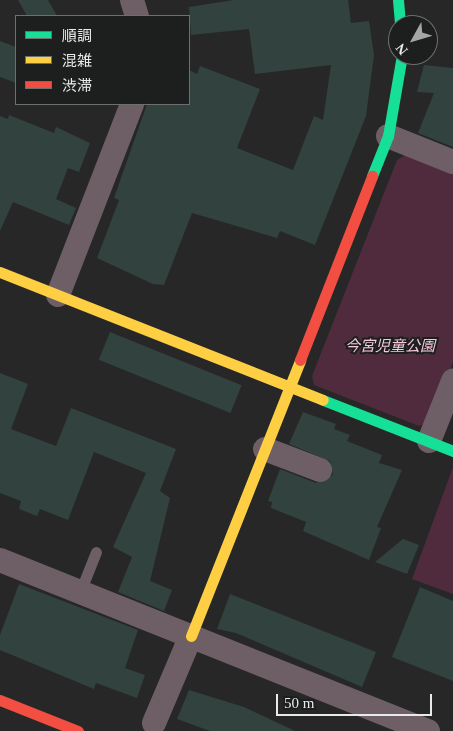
<!DOCTYPE html>
<meta charset="utf-8">
<style>
body{margin:0}
#map{position:relative;width:453px;height:731px;overflow:hidden;background:#272727;font-family:"Times New Roman","Noto Sans JP",serif}
div>[style]{position:absolute}
.green>*{inset:0;background:#4f2b3d}
.building>*{inset:0;background:#32423e;transform-origin:0 0}
.lane>*{height:11px;margin:-5.5px;padding:0 5.5px;transform-origin:5.5px;border-radius:5.5px;background:#6d5f65}
.street>*{height:24px;margin:-12px;padding:0 12px;transform-origin:12px;border-radius:12px;background:#6d5f65}
.fast>*{height:11px;margin:-5.5px;padding:0 5.5px;transform-origin:5.5px;border-radius:5.5px;background:#16e098}
.slow>*{height:11px;margin:-5.5px;padding:0 5.5px;transform-origin:5.5px;border-radius:5.5px;background:#ffcf43}
.jam>*{height:11px;margin:-5.5px;padding:0 5.5px;transform-origin:5.5px;border-radius:5.5px;background:#f24e42}
span{translate:-50% -50%;white-space:nowrap;text-align:center;line-height:1.15;-webkit-text-stroke:4px #1c1f1e;paint-order:stroke}
.park-label{font-size:15px;color:#f5cadc;font-style:italic}
.legend{position:absolute;left:15px;top:15px;width:175px;height:90px;box-sizing:border-box;background:#1c1f1e;border:1px solid #6e7070;margin:0;padding:6px 9px;list-style:none;font-size:15px;color:#e9eaea}
.legend li{display:flex;align-items:center;gap:10px;height:25px}
.legend b{width:25px;border:1px solid #6e7070}
.north{position:absolute;left:388px;top:15px;width:50px;height:50px;box-sizing:border-box;background:#1c1f1e;border:1px solid #6e7070;border-radius:50%;rotate:231deg;font-size:14px;font-weight:700;line-height:20px;text-align:center;color:#e9eaea}
.north::after{content:'';display:block;margin:auto;width:18px;height:22px;background:#a5a6a6;clip-path:polygon(50% 0,100% 100%,50% 72%,0 100%)}
.scale{position:absolute;left:276px;top:694px;width:156px;height:22px;box-sizing:border-box;border:2px solid #e9eaea;border-top:0;padding-left:6px;font-size:15px;line-height:18px;white-space:nowrap;color:#e9eaea;-webkit-text-stroke:4px #1c1f1e;paint-order:stroke}
</style>
<div id="map">
<div class="green">
<i style="clip-path:polygon(405px 155px,453px 173px,453px 362px,429px 422px,419px 426px,314px 385px,312px 376px,397px 160px)"></i>
<i style="clip-path:polygon(453px 467px,453px 594px,412px 579px)"></i>
</div>
<div class="building">
<i style="clip-path:polygon(18px 0,48px 0,57px 16px,27px 16px)"></i>
<i style="clip-path:polygon(234px 0,348px 0,351px 23px,369px 21px,374px 55px,366px 116px,315px 245px,280px 231px,277px 238px,192px 213px,164px 285px,153px 284px,97px 258px,119px 200px,114px 198px,147px 104px,189px 104px,189px 70px,197px 74px,200px 66px,260px 89px,237px 148px,293px 170px,314px 116px,323px 120px,331px 65px,255px 74px,249px 29px,191px 35px,189px 7px)"></i>
<i style="clip-path:polygon(0 41px,16px 47px,16px 83px,0 77px)"></i>
<i style="clip-path:polygon(424px 65px,453px 68px,453px 147px,418px 133px,434px 93px,417px 92px)"></i>
<i style="clip-path:polygon(9px 115px,54px 133px,56px 127px,90px 143px,79px 172px,68px 168px,56px 199px,76px 208px,69px 225px,13px 202px,0 231px,0 116px,8px 119px)"></i>
<i style="left:110px;top:332px;width:142px;height:30px;rotate:22deg"></i>
<i style="clip-path:polygon(0 373px,28px 384px,11px 429px,56px 446px,71px 408px,176px 449px,160px 491px,170px 498px,150px 581px,172px 590px,164px 611px,118px 592px,132px 557px,113px 547px,146px 473px,94px 452px,68px 520px,40px 509px,37px 516px,19px 509px,21px 501px,0 493px)"></i>
<i style="clip-path:polygon(303px 412px,336px 424px,334px 429px,350px 435px,347px 441px,382px 455px,379px 463px,402px 470px,377px 527px,381px 528px,369px 560px,303px 531px,306px 522px,271px 508px,272px 502px,268px 501px,280px 469px,316px 483px,333px 475px,330px 461px,289px 444px)"></i>
<i style="clip-path:polygon(403px 539px,419px 545px,407px 574px,375px 562px)"></i>
<i style="clip-path:polygon(19px 584px,138px 630px,125px 668px,145px 675px,137px 698px,96px 683px,94px 689px,0 650px,0 635px)"></i>
<i style="clip-path:polygon(420px 587px,453px 601px,453px 681px,392px 657px)"></i>
<i style="clip-path:polygon(230px 594px,376px 652px,362px 687px,236px 633px,217px 629px)"></i>
<i style="clip-path:polygon(189px 690px,244px 707px,295px 731px,210px 731px,177px 719px)"></i>
</div>
<div class="lane">
<i style="left:80px;top:592px;width:43px;rotate:-68.2deg"></i>
</div>
<div class="street">
<i style="left:132px;top:0;width:17px;rotate:73deg"></i>
<i style="left:388px;top:136px;width:70px;rotate:21.8deg"></i>
<i style="left:58px;top:295px;width:205px;rotate:-68.8deg"></i>
<i style="left:429px;top:441px;width:65px;rotate:-68.2deg"></i>
<i style="left:265px;top:449px;width:59px;rotate:20.9deg"></i>
<i style="left:0;top:560px;width:461px;rotate:21.8deg"></i>
<i style="left:154px;top:723px;width:95px;rotate:-67deg"></i>
</div>
<div class="fast">
<i style="left:398px;top:0;width:25px;rotate:85deg"></i>
<i style="left:372px;top:176px;width:43px;rotate:-68.2deg"></i>
<i style="left:388px;top:136px;width:82px;rotate:-80.2deg"></i>
<i style="left:323px;top:400px;width:140px;rotate:21.4deg"></i>
</div>
<div class="slow">
<i style="left:0;top:272px;width:347px;rotate:21.6deg"></i>
<i style="left:191px;top:636px;width:297px;rotate:-68.4deg"></i>
</div>
<div class="jam">
<i style="left:300px;top:360px;width:198px;rotate:-68.6deg"></i>
<i style="left:0;top:700px;width:84px;rotate:21.7deg"></i>
</div>
<div class="park-label">
<span style="left:390px;top:347px">今宮児童公園</span>
</div>
<ul class="legend">
<li><b style="height:6px;background:#16e098"></b>順調</li>
<li><b style="height:6px;background:#ffcf43"></b>混雑</li>
<li><b style="height:6px;background:#f24e42"></b>渋滞</li>
</ul>
<div class="north">N</div>
<div class="scale">50 m</div>
</div>
